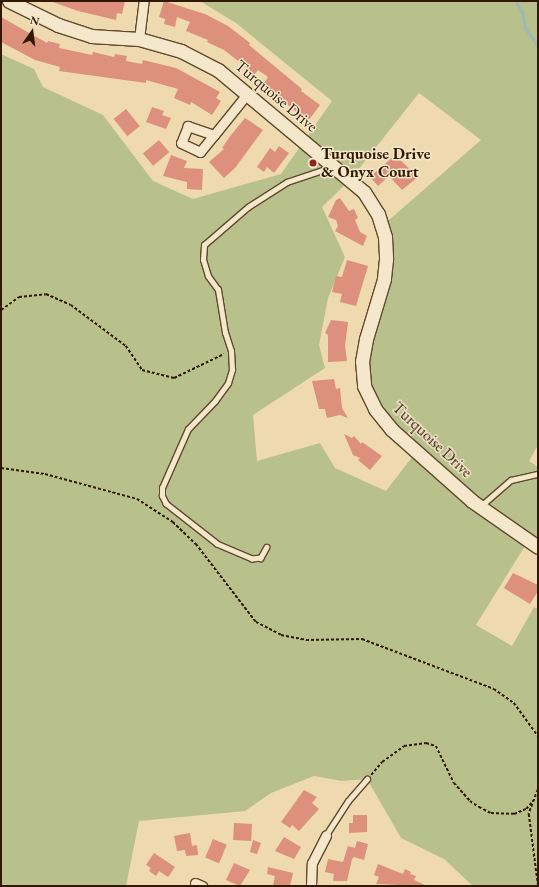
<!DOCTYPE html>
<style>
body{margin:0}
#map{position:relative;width:539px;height:887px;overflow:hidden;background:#efdaaf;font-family:"EB Garamond",serif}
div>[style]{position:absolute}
.green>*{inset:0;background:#b8c08b}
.stream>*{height:2.5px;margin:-1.25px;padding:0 1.25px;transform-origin:1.25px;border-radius:1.25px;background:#9fb8b6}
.building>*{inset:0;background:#dd907b;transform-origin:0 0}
.path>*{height:1.5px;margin-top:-0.75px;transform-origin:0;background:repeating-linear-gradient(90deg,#301900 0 3px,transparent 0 5px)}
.roads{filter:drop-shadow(1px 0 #60492c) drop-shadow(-1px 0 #60492c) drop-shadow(0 1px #60492c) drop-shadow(0 -1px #60492c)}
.lane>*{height:4.5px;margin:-2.25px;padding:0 2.25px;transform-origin:2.25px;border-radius:2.25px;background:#f5e7cb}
.street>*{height:9px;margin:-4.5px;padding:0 4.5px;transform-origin:4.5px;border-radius:4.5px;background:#f5e7cb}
.secondary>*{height:13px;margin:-6.5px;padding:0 6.5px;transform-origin:6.5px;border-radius:6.5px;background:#f5e7cb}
.dots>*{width:11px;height:11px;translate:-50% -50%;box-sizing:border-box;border:2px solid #f5e7cb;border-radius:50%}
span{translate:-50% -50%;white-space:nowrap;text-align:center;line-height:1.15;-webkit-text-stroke:3px #f5e7cb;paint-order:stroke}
.street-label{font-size:16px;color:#301900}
.poi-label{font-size:16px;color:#301900;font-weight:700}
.left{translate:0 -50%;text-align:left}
.frame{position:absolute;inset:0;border:2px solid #301900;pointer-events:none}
.north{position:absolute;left:12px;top:12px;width:40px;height:40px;-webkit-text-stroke:3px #f5e7cb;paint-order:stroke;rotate:14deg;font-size:11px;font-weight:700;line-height:16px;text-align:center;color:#301900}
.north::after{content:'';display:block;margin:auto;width:14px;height:18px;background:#301900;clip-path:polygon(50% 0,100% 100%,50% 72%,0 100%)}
</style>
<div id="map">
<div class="green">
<i style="clip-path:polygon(evenodd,200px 1px,538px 1px,538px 445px,529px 461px,538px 467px,538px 547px,528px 541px,476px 625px,512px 646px,534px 607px,538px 609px,538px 886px,473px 886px,444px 859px,401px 838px,367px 779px,342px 781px,314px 776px,271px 793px,245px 811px,139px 821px,126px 886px,1px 886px,1px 54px,34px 69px,43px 87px,103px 115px,153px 181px,193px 199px,281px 174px,332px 101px,236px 23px,200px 1px,419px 93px,481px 140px,382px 226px,384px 279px,362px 361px,375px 409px,416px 452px,386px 491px,335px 468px,320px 443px,257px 461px,253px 415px,325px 368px,319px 345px,328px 298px,345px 257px,322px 207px,350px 180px,419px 93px)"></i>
</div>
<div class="stream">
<i style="left:516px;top:1px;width:14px;rotate:60deg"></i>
<i style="left:523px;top:13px;width:14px;rotate:82deg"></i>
<i style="left:525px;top:27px;width:23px;rotate:56deg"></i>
</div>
<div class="building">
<i style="clip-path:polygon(50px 1px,125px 1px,122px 14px,117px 13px,116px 20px,78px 11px)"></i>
<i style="clip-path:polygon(164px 1px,205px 14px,228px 26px,250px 43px,249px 45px,302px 89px,301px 91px,320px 105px,308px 121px,263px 85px,268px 77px,258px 70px,253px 76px,244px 70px,246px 67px,224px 50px,207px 42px,208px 40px,186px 31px,190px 22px,177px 17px,175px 27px,164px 24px,165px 19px,159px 17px)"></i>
<i style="clip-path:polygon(1px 17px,47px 43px,48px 41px,60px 44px,59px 48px,92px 55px,93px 52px,114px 57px,115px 54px,127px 56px,126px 61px,142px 64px,143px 60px,176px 68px,220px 92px,216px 98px,221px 101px,212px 115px,191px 102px,190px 105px,174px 98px,178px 89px,146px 80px,146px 83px,59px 71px,60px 67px,35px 60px,1px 42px)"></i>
<i style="clip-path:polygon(152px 107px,164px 111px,162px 115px,171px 118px,166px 129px,146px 122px)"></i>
<i style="left:126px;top:109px;width:22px;height:16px;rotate:51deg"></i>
<i style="clip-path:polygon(245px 118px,263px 130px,235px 168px,224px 178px,209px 162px,224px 149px,222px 148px,231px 135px)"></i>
<i style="left:159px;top:140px;width:16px;height:21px;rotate:50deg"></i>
<i style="clip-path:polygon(279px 146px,289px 153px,274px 173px,267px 167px,264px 172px,257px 167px,270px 148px,275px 152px)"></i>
<i style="clip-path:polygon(171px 155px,187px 161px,184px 168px,203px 169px,202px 190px,187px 189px,187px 182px,163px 176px)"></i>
<i style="clip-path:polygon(395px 155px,418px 177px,402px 190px,389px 176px,378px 186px,370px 177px)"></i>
<i style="clip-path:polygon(340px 198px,349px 211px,354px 209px,358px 218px,355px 220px,360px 232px,367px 236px,363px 246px,335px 231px,338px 226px,336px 220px,328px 217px,336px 200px)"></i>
<i style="clip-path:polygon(347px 260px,368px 266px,356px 306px,340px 302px,342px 294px,332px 292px,336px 276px,342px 277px)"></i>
<i style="clip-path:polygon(331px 320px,348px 322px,345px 346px,347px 361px,328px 362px,328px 335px,325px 333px)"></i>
<i style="clip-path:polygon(334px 379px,336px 389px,340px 388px,342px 408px,348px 418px,340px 415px,327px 418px,325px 409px,319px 409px,312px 381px)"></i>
<i style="clip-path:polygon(344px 434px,352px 438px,354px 436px,361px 444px,362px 442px,382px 456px,370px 470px,358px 460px,360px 458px,353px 455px)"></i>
<i style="clip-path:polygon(513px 573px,538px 585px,538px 591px,530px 604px,504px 588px)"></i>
<i style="clip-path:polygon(304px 790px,317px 797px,312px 803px,319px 809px,299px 831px,292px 825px,290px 828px,281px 822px)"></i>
<i style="clip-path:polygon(353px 815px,367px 815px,367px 832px,349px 833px,349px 823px,353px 823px)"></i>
<i style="left:234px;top:823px;width:18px;height:17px;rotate:3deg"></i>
<i style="clip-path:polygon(190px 833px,192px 846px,197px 845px,198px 855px,186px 856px,185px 850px,177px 851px,174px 836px)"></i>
<i style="clip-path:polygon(284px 837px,301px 847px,294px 859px,275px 851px)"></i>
<i style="left:213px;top:839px;width:15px;height:20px;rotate:23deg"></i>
<i style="clip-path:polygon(253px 840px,261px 843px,257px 854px,250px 852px)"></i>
<i style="clip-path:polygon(357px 841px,368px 844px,364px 860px,354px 857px,352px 859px,347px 881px,333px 881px,334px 874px,325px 872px,328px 859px,343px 862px,348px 846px,355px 848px)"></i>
<i style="clip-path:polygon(154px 853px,175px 867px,168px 877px,159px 871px,156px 876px,149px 871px,151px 868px,146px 865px)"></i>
<i style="clip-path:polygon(234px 863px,250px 870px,240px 886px,226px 880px)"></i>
<i style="clip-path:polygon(378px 864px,403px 874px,405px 869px,411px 872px,410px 874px,416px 876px,414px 880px,427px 886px,376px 884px,379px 877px,374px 875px)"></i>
<i style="clip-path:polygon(268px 867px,293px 873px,290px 886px,273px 886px,275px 876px,267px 874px)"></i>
</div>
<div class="path">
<i style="left:1px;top:310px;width:22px;rotate:-36deg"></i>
<i style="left:19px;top:297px;width:27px;rotate:-6deg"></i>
<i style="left:46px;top:294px;width:27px;rotate:24deg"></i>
<i style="left:71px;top:305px;width:69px;rotate:36.7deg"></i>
<i style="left:126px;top:346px;width:29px;rotate:56deg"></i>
<i style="left:142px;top:370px;width:33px;rotate:14deg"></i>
<i style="left:174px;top:378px;width:55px;rotate:-25.6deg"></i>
<i style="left:1px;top:468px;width:44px;rotate:7.8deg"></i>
<i style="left:45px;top:474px;width:95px;rotate:15.2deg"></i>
<i style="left:137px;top:499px;width:43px;rotate:32.6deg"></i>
<i style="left:173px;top:522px;width:32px;rotate:44deg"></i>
<i style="left:196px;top:544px;width:98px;rotate:52.4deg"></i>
<i style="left:256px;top:622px;width:28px;rotate:27deg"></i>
<i style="left:281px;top:635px;width:25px;rotate:11deg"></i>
<i style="left:306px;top:640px;width:56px;rotate:-1deg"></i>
<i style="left:362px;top:639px;width:141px;rotate:20.7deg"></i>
<i style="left:494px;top:689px;width:24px;rotate:35deg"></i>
<i style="left:514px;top:703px;width:41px;rotate:54deg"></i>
<i style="left:371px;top:775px;width:17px;rotate:-50deg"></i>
<i style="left:382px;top:762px;width:27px;rotate:-36deg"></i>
<i style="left:404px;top:746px;width:22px;rotate:-8deg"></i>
<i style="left:426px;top:743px;width:10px;rotate:17deg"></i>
<i style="left:436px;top:746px;width:41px;rotate:64.1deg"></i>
<i style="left:454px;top:783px;width:24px;rotate:48deg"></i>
<i style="left:470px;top:801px;width:11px;rotate:34deg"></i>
<i style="left:479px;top:807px;width:13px;rotate:27deg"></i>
<i style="left:491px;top:813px;width:23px;rotate:2deg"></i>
<i style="left:514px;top:814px;width:13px;rotate:-23deg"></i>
<i style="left:526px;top:809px;width:11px;rotate:-49deg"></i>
<i style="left:538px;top:790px;width:26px;rotate:111deg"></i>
<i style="left:529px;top:814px;width:71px;rotate:82.7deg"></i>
</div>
<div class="roads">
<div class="lane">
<i style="left:482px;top:505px;width:38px;rotate:-41deg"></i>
<i style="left:511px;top:480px;width:28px;rotate:-13deg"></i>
<i style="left:267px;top:547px;width:13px;rotate:119deg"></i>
<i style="left:261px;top:558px;width:9px;rotate:174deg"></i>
<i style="left:252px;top:559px;width:38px;rotate:-157deg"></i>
<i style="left:217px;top:544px;width:65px;rotate:-141.9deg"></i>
<i style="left:166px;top:504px;width:9px;rotate:-117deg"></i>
<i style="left:162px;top:496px;width:8px;rotate:-90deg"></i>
<i style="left:162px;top:488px;width:64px;rotate:-66.2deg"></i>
<i style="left:188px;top:429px;width:39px;rotate:-46deg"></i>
<i style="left:215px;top:401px;width:22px;rotate:-54deg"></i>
<i style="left:228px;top:383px;width:14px;rotate:-73deg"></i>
<i style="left:232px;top:370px;width:19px;rotate:-93deg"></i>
<i style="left:231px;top:351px;width:19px;rotate:-108deg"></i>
<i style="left:225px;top:333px;width:44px;rotate:-99.2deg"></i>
<i style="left:218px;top:290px;width:17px;rotate:-126deg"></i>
<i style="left:208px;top:276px;width:17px;rotate:-107deg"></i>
<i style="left:203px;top:260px;width:15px;rotate:-86deg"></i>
<i style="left:204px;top:245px;width:58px;rotate:-40.8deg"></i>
<i style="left:248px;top:207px;width:46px;rotate:-32.7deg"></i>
<i style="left:287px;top:182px;width:47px;rotate:-18.4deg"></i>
<i style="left:326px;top:835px;width:40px;rotate:-57.1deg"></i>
<i style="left:348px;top:801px;width:29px;rotate:-49deg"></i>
</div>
<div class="street">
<i style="left:139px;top:39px;width:38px;rotate:-83deg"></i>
<i style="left:214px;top:135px;width:28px;rotate:-161deg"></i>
<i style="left:188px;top:126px;width:18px;rotate:112deg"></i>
<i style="left:181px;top:143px;width:21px;rotate:25deg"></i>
<i style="left:200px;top:152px;width:22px;rotate:-51deg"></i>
<i style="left:214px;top:135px;width:53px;rotate:-51.2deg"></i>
<i style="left:195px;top:883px;width:8px;rotate:23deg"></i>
<i style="left:311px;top:886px;width:23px;rotate:-88deg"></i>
<i style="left:312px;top:863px;width:31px;rotate:-63deg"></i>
</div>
<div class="secondary">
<i style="left:9px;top:1px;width:55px;rotate:26.1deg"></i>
<i style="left:58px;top:25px;width:35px;rotate:18deg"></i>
<i style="left:91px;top:36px;width:48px;rotate:3.6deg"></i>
<i style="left:139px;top:39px;width:44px;rotate:15.9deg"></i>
<i style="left:181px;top:51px;width:42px;rotate:27.2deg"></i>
<i style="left:218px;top:70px;width:190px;rotate:39.9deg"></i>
<i style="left:364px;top:192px;width:26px;rotate:58deg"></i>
<i style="left:378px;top:214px;width:24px;rotate:73deg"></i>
<i style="left:385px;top:237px;width:22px;rotate:87deg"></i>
<i style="left:386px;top:259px;width:20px;rotate:96deg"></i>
<i style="left:384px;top:279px;width:63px;rotate:106.7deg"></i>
<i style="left:366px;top:339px;width:22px;rotate:100deg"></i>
<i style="left:362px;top:361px;width:25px;rotate:85deg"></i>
<i style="left:364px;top:386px;width:25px;rotate:64deg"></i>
<i style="left:375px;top:409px;width:26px;rotate:51deg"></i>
<i style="left:391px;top:429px;width:108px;rotate:41.6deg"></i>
<i style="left:472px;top:501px;width:80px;rotate:34.9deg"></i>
</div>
</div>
<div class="dots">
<i style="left:313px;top:163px;background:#8f2418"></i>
</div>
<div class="street-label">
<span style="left:276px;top:96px;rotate:40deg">Turquoise Drive</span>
<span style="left:432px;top:440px;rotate:43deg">Turquoise Drive</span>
</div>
<div class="poi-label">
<span class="left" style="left:321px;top:163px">Turquoise Drive<br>&amp; Onyx Court</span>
</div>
<div class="frame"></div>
<div class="north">N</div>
</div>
